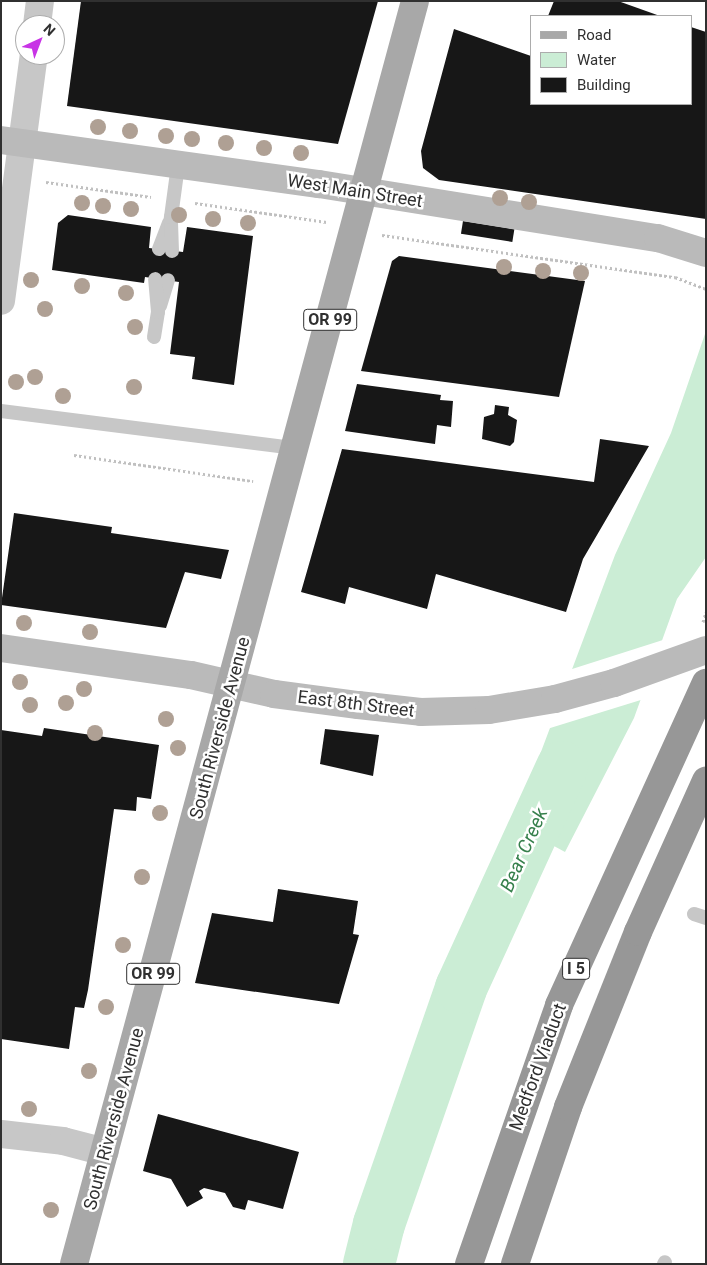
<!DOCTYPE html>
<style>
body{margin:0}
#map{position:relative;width:707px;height:1265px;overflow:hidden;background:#fff;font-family:Roboto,sans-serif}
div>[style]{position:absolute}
.water>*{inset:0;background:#cbedd5}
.pier>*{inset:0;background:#fff}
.river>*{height:52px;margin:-26px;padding:0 26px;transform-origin:26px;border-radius:26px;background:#cbedd5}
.building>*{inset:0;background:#171717;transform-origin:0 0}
.path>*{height:3px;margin-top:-1.5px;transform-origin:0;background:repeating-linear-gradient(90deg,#c0c0c0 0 2.5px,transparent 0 5px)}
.lane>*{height:14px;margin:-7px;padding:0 7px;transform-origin:7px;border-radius:7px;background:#c7c7c7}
.street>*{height:28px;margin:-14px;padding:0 14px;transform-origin:14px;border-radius:14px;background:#c7c7c7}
.secondary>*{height:28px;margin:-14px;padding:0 14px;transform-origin:14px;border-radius:14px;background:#bababa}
.primary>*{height:28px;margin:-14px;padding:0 14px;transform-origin:14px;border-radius:14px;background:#a8a8a8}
.highway>*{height:28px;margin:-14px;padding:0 14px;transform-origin:14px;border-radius:14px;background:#979797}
.secondary-bridge>*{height:28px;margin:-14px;padding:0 14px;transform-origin:14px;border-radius:14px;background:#bababa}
.trees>*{width:16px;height:16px;margin:-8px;border-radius:50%;background:#afa094}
span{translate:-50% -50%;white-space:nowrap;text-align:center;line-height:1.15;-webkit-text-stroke:5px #fff;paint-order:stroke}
.shield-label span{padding:1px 4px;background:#fff;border:1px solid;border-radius:4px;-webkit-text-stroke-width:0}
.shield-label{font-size:16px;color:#303030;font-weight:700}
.street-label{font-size:18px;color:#303030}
.water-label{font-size:19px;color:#36804c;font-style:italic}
.frame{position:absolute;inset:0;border:2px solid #303030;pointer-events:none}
.legend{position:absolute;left:530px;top:15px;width:162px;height:90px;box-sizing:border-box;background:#fff;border:1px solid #acacac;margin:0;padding:6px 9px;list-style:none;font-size:15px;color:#303030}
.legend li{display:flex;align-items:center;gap:10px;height:25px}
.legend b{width:25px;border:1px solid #acacac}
.north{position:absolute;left:15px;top:15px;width:50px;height:50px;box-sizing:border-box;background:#fff;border:1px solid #acacac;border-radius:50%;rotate:43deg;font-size:14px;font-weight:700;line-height:20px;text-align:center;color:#303030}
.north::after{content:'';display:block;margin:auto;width:18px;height:22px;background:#c834e6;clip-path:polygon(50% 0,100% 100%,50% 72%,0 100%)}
</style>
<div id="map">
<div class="water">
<i style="clip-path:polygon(706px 331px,706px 557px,677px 599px,634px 718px,565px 852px,519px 827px,524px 797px,615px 555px,671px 433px)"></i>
</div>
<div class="pier">
<i style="clip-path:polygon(666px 639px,644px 699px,547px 729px,569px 670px)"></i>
</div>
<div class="river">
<i style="left:369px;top:1264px;width:41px;rotate:-76deg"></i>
<i style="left:379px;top:1224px;width:250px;rotate:-70.8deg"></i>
<i style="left:461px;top:988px;width:243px;rotate:-65.4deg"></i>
</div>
<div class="building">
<i style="clip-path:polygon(81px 1px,378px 1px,338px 144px,67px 106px)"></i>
<i style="clip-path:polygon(554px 1px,618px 1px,660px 16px,548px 16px)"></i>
<i style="clip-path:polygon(691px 27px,706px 32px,706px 219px,439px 180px,423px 168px,421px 151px,454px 29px,531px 56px,531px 104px,691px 104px)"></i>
<i style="clip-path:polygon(68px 215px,151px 227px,149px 248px,183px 252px,187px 227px,253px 236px,234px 385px,192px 379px,195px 357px,170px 354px,179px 282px,145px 277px,144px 283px,52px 270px,58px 223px)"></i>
<i style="left:463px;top:221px;width:52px;height:13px;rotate:9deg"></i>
<i style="clip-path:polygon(399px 256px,585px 281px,559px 397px,361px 371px,392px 261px)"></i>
<i style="clip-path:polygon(357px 384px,441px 395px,440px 400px,453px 401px,451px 427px,437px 425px,435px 444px,345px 431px)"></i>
<i style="clip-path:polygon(495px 405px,509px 407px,508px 415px,517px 420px,514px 442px,510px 446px,482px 439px,484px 417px,494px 414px)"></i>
<i style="clip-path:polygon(600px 439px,649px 446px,583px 559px,566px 612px,436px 574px,427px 609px,349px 587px,345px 604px,301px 592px,342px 449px,594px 482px)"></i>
<i style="clip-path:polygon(14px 513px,112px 527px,111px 533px,229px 550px,221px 579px,185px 572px,166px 628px,1px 605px)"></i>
<i style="clip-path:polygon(44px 728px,159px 745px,151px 799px,137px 797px,136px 811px,114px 809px,88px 990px,84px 1008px,75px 1007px,69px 1049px,1px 1039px,1px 730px,42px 736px)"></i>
<i style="clip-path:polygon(325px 729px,379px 735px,373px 776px,320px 764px)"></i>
<i style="clip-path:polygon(278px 889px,358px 901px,353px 934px,359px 935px,339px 1004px,195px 983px,212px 913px,273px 922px)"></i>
<i style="clip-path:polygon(158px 1114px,299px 1152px,283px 1209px,248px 1200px,245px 1210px,233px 1207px,225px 1193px,204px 1188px,199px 1191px,203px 1198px,187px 1207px,171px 1179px,143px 1171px)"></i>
</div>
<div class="path">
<i style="left:46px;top:182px;width:106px;rotate:8.1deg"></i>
<i style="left:195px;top:203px;width:133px;rotate:8.2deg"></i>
<i style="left:382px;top:235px;width:296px;rotate:8.2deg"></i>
<i style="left:675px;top:277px;width:33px;rotate:21deg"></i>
<i style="left:74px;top:455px;width:181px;rotate:8.3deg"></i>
<i style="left:703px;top:622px;width:10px;rotate:-73deg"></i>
</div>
<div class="lane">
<i style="left:159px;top:249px;width:28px;rotate:-69deg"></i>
<i style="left:172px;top:251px;width:34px;rotate:-92deg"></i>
<i style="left:171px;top:217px;width:52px;rotate:-82.3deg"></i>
<i style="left:160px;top:306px;width:27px;rotate:-73deg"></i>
<i style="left:154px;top:337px;width:25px;rotate:-81deg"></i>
<i style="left:158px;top:312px;width:33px;rotate:-95deg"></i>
<i style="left:1px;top:411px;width:294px;rotate:7.2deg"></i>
<i style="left:694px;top:914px;width:13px;rotate:18deg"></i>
<i style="left:664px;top:1264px;width:2px;rotate:-63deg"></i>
</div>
<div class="street">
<i style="left:37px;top:25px;width:24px;rotate:-83deg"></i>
<i style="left:1px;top:301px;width:248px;rotate:-82.4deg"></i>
<i style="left:1px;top:1134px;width:62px;rotate:6.4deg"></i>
<i style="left:63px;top:1141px;width:43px;rotate:14.7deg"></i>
</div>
<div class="secondary">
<i style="left:1px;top:140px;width:321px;rotate:7.9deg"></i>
<i style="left:319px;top:184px;width:343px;rotate:9.1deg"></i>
<i style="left:658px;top:238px;width:50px;rotate:17.4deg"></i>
<i style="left:1px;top:648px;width:192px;rotate:8.1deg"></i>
<i style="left:191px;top:675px;width:85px;rotate:12.9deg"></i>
<i style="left:274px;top:694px;width:85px;rotate:7.5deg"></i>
<i style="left:358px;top:705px;width:63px;rotate:6.3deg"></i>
<i style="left:421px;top:712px;width:68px;rotate:-1.7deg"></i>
</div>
<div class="primary">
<i style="left:74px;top:1264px;width:1308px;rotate:-74.89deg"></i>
</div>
<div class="highway">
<i style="left:469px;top:1264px;width:274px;rotate:-70.8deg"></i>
<i style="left:559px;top:1005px;width:354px;rotate:-65.5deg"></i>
<i style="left:515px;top:1264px;width:166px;rotate:-71.3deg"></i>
<i style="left:568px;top:1107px;width:188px;rotate:-68.2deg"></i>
<i style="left:638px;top:932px;width:166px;rotate:-65.8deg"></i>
</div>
<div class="secondary-bridge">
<i style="left:489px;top:710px;width:67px;rotate:-9.5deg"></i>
<i style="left:555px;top:699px;width:61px;rotate:-15.2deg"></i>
<i style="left:614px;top:683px;width:98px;rotate:-19.7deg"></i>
</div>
<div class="trees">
<i style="left:98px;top:127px"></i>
<i style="left:130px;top:131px"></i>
<i style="left:166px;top:136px"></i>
<i style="left:192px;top:139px"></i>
<i style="left:226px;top:143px"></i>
<i style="left:264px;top:148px"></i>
<i style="left:301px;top:153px"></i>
<i style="left:500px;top:198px"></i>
<i style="left:529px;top:202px"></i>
<i style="left:82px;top:203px"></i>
<i style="left:103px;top:206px"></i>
<i style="left:131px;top:209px"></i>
<i style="left:179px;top:215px"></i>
<i style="left:213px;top:219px"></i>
<i style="left:248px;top:223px"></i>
<i style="left:504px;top:267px"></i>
<i style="left:543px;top:271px"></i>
<i style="left:581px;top:273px"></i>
<i style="left:31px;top:280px"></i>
<i style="left:82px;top:286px"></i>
<i style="left:126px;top:293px"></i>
<i style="left:45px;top:309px"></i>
<i style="left:135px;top:327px"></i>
<i style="left:35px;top:377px"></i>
<i style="left:16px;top:382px"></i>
<i style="left:134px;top:387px"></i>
<i style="left:63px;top:396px"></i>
<i style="left:24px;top:623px"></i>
<i style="left:90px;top:632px"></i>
<i style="left:20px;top:682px"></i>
<i style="left:84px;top:689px"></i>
<i style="left:66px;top:703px"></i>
<i style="left:30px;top:705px"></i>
<i style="left:166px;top:719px"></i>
<i style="left:95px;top:733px"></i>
<i style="left:178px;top:748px"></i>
<i style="left:160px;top:813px"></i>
<i style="left:142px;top:877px"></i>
<i style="left:123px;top:945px"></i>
<i style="left:106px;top:1007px"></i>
<i style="left:89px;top:1071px"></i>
<i style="left:29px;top:1109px"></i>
<i style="left:51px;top:1210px"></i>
</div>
<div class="shield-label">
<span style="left:330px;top:320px">OR 99</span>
<span style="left:576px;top:969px">I 5</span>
<span style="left:153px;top:974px">OR 99</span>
</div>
<div class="street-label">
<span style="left:355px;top:191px;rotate:9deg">West Main Street</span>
<span style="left:356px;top:704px;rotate:7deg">East 8th Street</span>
<span style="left:220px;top:728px;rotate:-75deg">South Riverside Avenue</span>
<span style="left:538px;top:1067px;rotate:-70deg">Medford Viaduct</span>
<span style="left:114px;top:1119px;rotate:-75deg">South Riverside Avenue</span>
</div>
<div class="water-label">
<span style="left:524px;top:850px;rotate:-66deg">Bear Creek</span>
</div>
<div class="frame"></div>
<ul class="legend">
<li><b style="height:6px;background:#a8a8a8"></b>Road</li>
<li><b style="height:14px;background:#cbedd5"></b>Water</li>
<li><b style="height:14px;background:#171717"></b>Building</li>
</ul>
<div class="north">N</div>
</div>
